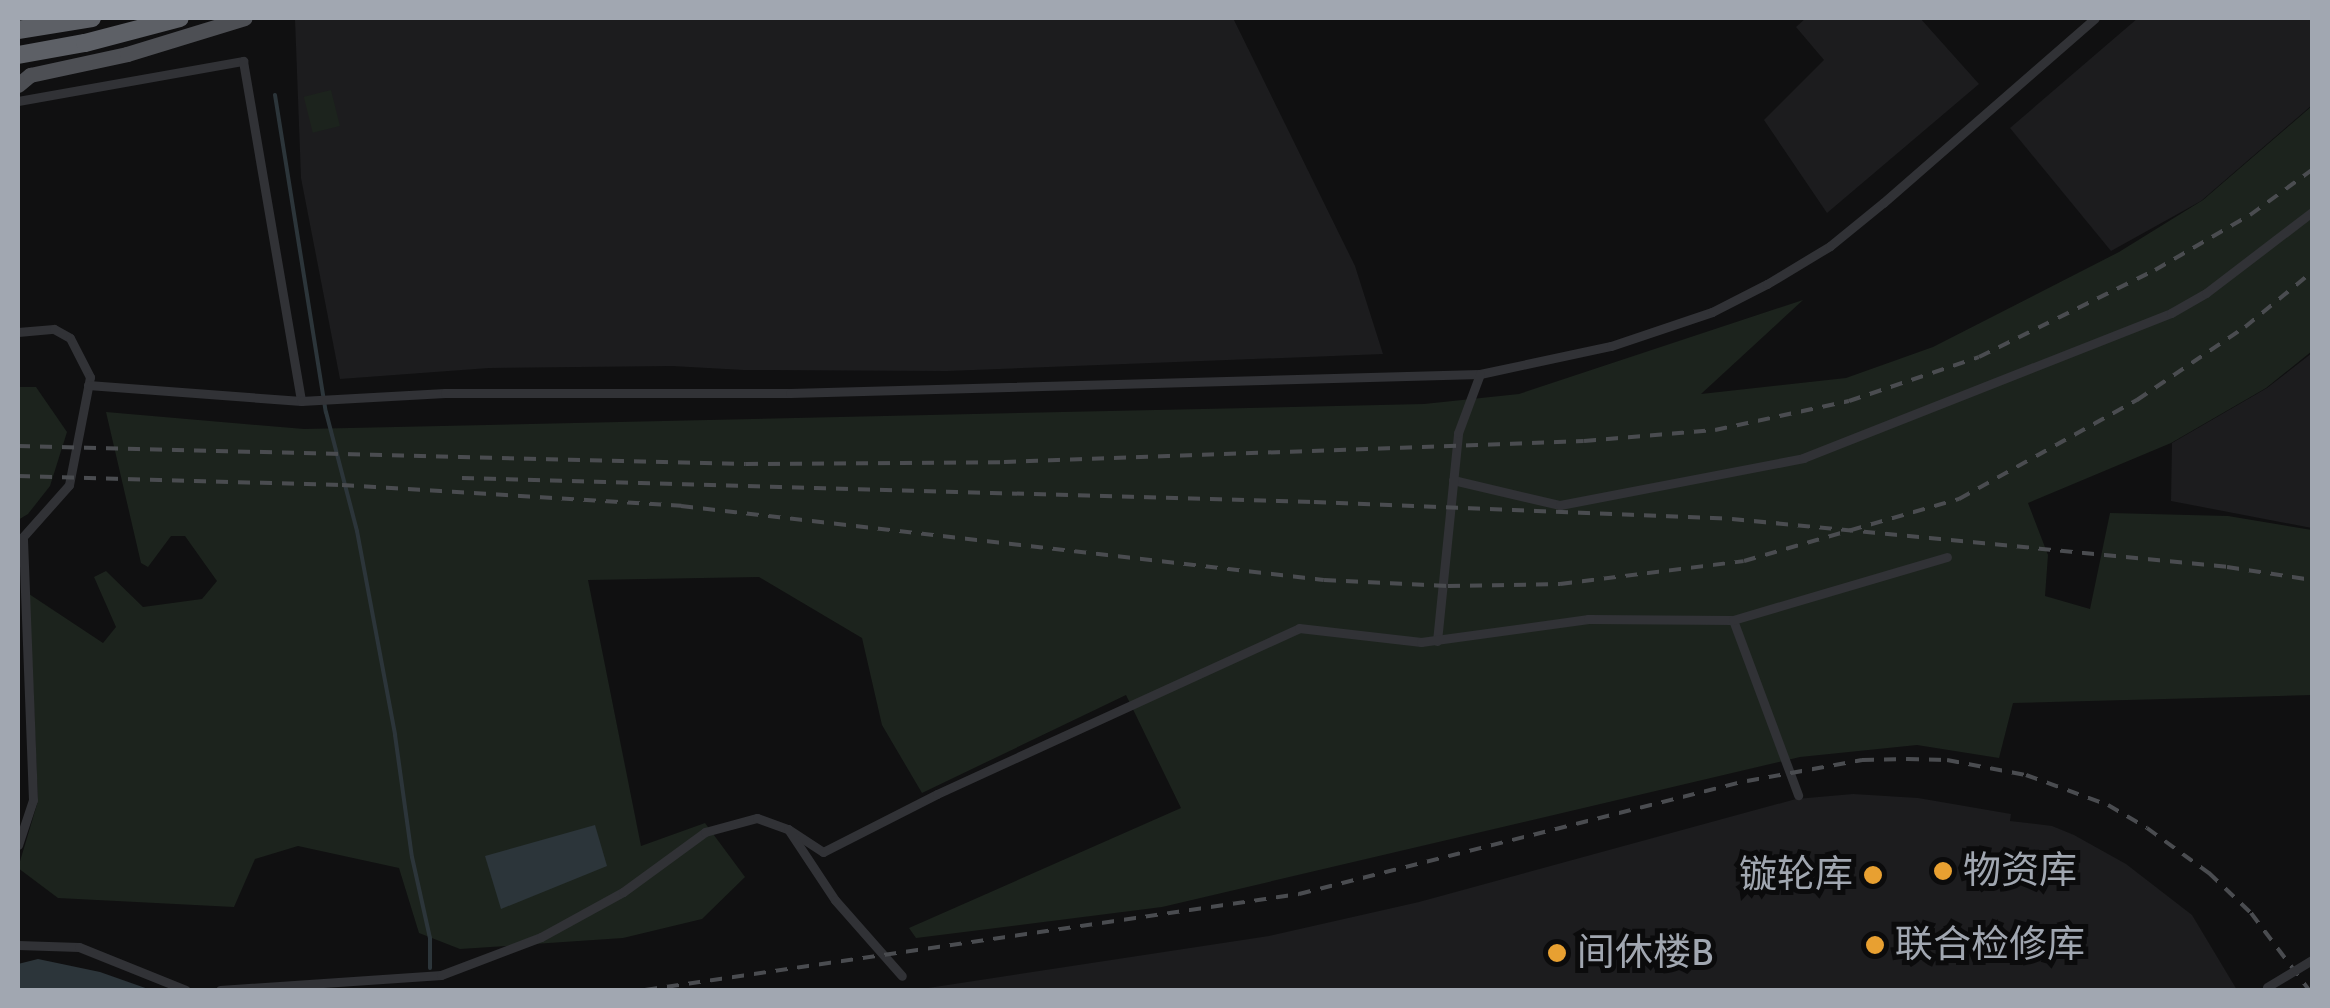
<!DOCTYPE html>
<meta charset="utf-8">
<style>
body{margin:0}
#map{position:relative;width:2330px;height:1008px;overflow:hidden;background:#101011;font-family:Signika,"Noto Sans SC",sans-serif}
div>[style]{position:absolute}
.built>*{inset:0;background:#1c1c1e}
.green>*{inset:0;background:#1c231d;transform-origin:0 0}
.water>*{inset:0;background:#2c353a}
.stream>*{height:4px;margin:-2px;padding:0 2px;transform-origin:2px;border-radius:2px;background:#2c353a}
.street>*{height:9px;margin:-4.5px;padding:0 4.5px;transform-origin:4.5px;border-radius:4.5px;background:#313236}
.primary>*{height:15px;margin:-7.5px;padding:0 7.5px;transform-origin:7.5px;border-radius:7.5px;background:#4d4f54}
.highway>*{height:18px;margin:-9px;padding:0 9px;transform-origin:9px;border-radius:9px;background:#5d6066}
.rail>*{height:4px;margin-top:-2px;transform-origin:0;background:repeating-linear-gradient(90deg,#4a4c50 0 12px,transparent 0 22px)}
.street-bridge>*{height:9px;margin:-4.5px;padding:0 4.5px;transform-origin:4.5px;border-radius:4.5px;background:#313236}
.dots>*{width:28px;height:28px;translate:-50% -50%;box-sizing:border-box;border:5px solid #0b0b0c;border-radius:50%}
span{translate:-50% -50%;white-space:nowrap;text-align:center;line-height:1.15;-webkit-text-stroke:10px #0b0b0c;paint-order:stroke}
.poi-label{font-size:38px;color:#a1a7b1}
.left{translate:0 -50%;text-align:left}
.right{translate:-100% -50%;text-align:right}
.frame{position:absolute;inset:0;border:20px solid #a1a7b1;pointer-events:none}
</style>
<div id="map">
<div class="built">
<i style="clip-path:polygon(1233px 18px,1355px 266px,1383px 354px,947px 371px,744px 370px,672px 366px,489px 368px,340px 379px,301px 178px,295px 19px)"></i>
<i style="clip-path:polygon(1806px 18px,1920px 18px,1979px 84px,1827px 213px,1764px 120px,1824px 60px,1796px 27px)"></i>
<i style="clip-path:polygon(2138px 18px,2312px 18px,2312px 105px,2201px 201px,2111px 251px,2010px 128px)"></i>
<i style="clip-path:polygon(2312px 353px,2312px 528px,2171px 501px,2172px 443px,2267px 388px)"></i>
<i style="clip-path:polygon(1853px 794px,1918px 798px,2011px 814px,2010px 821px,2052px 826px,2074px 835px,2126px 864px,2192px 915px,2237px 990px,915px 990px,1269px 936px,1419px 902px,1796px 799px)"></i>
</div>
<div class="green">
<i style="left:331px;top:90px;width:37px;height:28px;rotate:76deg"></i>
<i style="clip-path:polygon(2312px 106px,2312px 351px,2266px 388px,2171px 443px,2028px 503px,2048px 555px,2045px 596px,2090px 609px,2110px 513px,2228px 516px,2312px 530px,2312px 695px,2013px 703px,1999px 758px,1917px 745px,1800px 757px,1162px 907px,916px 938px,909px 928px,1181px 808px,1126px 695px,922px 793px,882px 725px,862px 638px,759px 577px,588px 580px,641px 846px,705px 823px,745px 877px,702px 919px,623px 938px,460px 949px,419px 933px,399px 868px,298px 846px,255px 859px,234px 907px,58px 898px,18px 868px,38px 801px,29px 594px,103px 643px,116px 627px,94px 577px,106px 571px,143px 607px,202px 599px,217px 581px,185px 536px,171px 536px,148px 567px,141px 563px,106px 412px,304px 429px,1424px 404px,1519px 394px,1803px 300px,1701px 394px,1846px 378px,1933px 347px,2119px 252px,2203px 200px)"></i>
<i style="clip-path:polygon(18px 387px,36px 387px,67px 432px,50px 486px,28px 514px,18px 520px)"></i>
</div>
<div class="water">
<i style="clip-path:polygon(595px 825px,607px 866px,501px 909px,485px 856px)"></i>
<i style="clip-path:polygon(38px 959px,100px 972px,151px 990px,18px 990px,18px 964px)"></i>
</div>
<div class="stream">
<i style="left:275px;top:95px;width:321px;rotate:80.9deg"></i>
<i style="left:326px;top:412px;width:123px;rotate:75.4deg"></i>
<i style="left:357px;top:531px;width:208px;rotate:79.4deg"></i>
<i style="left:395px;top:735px;width:123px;rotate:82.1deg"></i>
<i style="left:412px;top:857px;width:83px;rotate:77.5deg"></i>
<i style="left:430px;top:938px;width:30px;rotate:90deg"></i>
</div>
<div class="street">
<i style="left:18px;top:101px;width:229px;rotate:-10.1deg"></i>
<i style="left:243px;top:61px;width:345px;rotate:80.3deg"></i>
<i style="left:18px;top:332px;width:36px;rotate:-5deg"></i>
<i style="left:54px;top:329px;width:18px;rotate:29deg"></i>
<i style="left:70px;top:338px;width:44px;rotate:62.9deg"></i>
<i style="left:90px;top:377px;width:110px;rotate:101deg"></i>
<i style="left:69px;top:485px;width:72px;rotate:131.6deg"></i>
<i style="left:88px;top:385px;width:214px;rotate:4.3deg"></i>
<i style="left:301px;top:401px;width:144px;rotate:-3.2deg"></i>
<i style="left:445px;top:393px;width:345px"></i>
<i style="left:790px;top:393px;width:690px;rotate:-1.58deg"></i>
<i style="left:1480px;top:374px;width:134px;rotate:-12.1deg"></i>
<i style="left:1611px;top:346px;width:107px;rotate:-18.6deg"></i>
<i style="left:1712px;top:312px;width:62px;rotate:-27deg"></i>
<i style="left:1767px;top:284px;width:74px;rotate:-31.1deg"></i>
<i style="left:1830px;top:246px;width:68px;rotate:-39.1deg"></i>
<i style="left:1883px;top:203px;width:281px;rotate:-41.1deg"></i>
<i style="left:1453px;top:480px;width:110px;rotate:13.2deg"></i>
<i style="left:1560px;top:505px;width:248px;rotate:-10.9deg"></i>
<i style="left:1803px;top:458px;width:396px;rotate:-21.5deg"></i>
<i style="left:2171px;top:313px;width:40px;rotate:-29.7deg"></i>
<i style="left:2206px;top:293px;width:133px;rotate:-37.4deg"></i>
<i style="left:1733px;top:620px;width:187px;rotate:69.6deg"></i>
<i style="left:1437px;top:641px;width:209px;rotate:-84.2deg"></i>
<i style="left:1458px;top:433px;width:63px;rotate:-69.6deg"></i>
<i style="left:788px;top:829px;width:42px;rotate:33.3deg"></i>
<i style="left:823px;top:852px;width:128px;rotate:-27deg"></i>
<i style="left:937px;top:794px;width:398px;rotate:-24.6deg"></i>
<i style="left:1299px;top:628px;width:123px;rotate:6.5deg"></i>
<i style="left:1421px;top:642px;width:169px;rotate:-7.8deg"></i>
<i style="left:1588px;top:619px;width:145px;rotate:0.4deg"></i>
<i style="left:1733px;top:620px;width:223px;rotate:-16.4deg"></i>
<i style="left:18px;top:845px;width:47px;rotate:-71.6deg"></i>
<i style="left:33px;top:800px;width:262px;rotate:-92.2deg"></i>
<i style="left:18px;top:945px;width:61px;rotate:1.9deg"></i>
<i style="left:79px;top:947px;width:115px;rotate:21.9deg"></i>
<i style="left:220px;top:990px;width:222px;rotate:-3.9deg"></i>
<i style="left:441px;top:975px;width:107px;rotate:-20.8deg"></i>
<i style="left:541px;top:937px;width:94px;rotate:-28.8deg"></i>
<i style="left:623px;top:892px;width:102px;rotate:-36.2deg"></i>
<i style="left:705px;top:832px;width:54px;rotate:-15.1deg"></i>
<i style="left:757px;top:818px;width:33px;rotate:20deg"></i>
<i style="left:788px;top:829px;width:85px;rotate:56.5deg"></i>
<i style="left:835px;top:900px;width:101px;rotate:48.6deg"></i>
</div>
<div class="primary">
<i style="left:18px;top:85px;width:16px;rotate:-40deg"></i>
<i style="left:30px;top:75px;width:99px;rotate:-12.2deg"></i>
<i style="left:127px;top:54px;width:123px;rotate:-17deg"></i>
</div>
<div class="highway">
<i style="left:18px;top:30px;width:75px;rotate:-9.2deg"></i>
<i style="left:18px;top:55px;width:68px;rotate:-10.2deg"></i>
<i style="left:85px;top:43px;width:98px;rotate:-14.7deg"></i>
</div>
<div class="rail">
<i style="left:18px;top:446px;width:728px;rotate:1.42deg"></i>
<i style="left:746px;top:464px;width:258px;rotate:-0.4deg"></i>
<i style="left:1004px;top:462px;width:580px;rotate:-2.07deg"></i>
<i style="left:1584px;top:441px;width:131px;rotate:-4.8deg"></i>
<i style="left:1715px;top:430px;width:137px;rotate:-12.2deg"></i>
<i style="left:1849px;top:401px;width:137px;rotate:-18.7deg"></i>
<i style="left:1979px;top:357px;width:196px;rotate:-26.3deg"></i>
<i style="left:2155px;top:270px;width:110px;rotate:-30.1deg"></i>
<i style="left:2250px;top:215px;width:77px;rotate:-36deg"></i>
<i style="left:18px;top:476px;width:324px;rotate:1.6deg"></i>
<i style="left:342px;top:485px;width:340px;rotate:3.5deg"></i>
<i style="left:681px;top:506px;width:647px;rotate:6.57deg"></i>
<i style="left:1324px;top:580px;width:124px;rotate:2.8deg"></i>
<i style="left:1448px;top:586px;width:112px;rotate:-1deg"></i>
<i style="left:1560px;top:584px;width:185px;rotate:-7.1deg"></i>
<i style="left:1744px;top:561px;width:224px;rotate:-16.1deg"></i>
<i style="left:1959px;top:499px;width:204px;rotate:-29.1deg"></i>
<i style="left:2137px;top:400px;width:130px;rotate:-34.1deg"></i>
<i style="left:2245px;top:327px;width:87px;rotate:-39.4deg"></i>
<i style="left:462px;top:478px;width:852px;rotate:1.61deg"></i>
<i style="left:1314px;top:502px;width:418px;rotate:2.3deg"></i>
<i style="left:1732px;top:519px;width:497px;rotate:5.5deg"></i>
<i style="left:2227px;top:567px;width:86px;rotate:8.7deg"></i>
<i style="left:645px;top:990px;width:661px;rotate:-8.35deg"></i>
<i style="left:1299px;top:894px;width:462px;rotate:-14.2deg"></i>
<i style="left:1747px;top:781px;width:117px;rotate:-10.3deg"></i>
<i style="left:1862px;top:760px;width:45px;rotate:-1.3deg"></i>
<i style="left:1907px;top:759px;width:40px;rotate:1.4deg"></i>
<i style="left:1947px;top:760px;width:80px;rotate:10.8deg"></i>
<i style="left:2026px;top:775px;width:87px;rotate:20.1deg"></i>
<i style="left:2108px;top:805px;width:45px;rotate:30.5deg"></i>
<i style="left:2147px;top:828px;width:77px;rotate:36deg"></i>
<i style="left:2209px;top:873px;width:58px;rotate:43.6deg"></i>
<i style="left:2251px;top:913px;width:96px;rotate:53deg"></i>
</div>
<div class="street-bridge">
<i style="left:2267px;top:987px;width:52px;rotate:-31deg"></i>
</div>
<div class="dots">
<i style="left:1943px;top:871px;background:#e8a031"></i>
<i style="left:1873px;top:875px;background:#e8a031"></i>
<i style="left:1875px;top:945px;background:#e8a031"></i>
<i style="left:1557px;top:953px;background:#e8a031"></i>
</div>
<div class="poi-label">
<span class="left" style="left:1963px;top:871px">物资库</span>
<span class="right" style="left:1853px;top:875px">镟轮库</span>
<span class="left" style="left:1895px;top:945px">联合检修库</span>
<span class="left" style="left:1577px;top:953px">间休楼B</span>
</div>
<div class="frame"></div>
</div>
